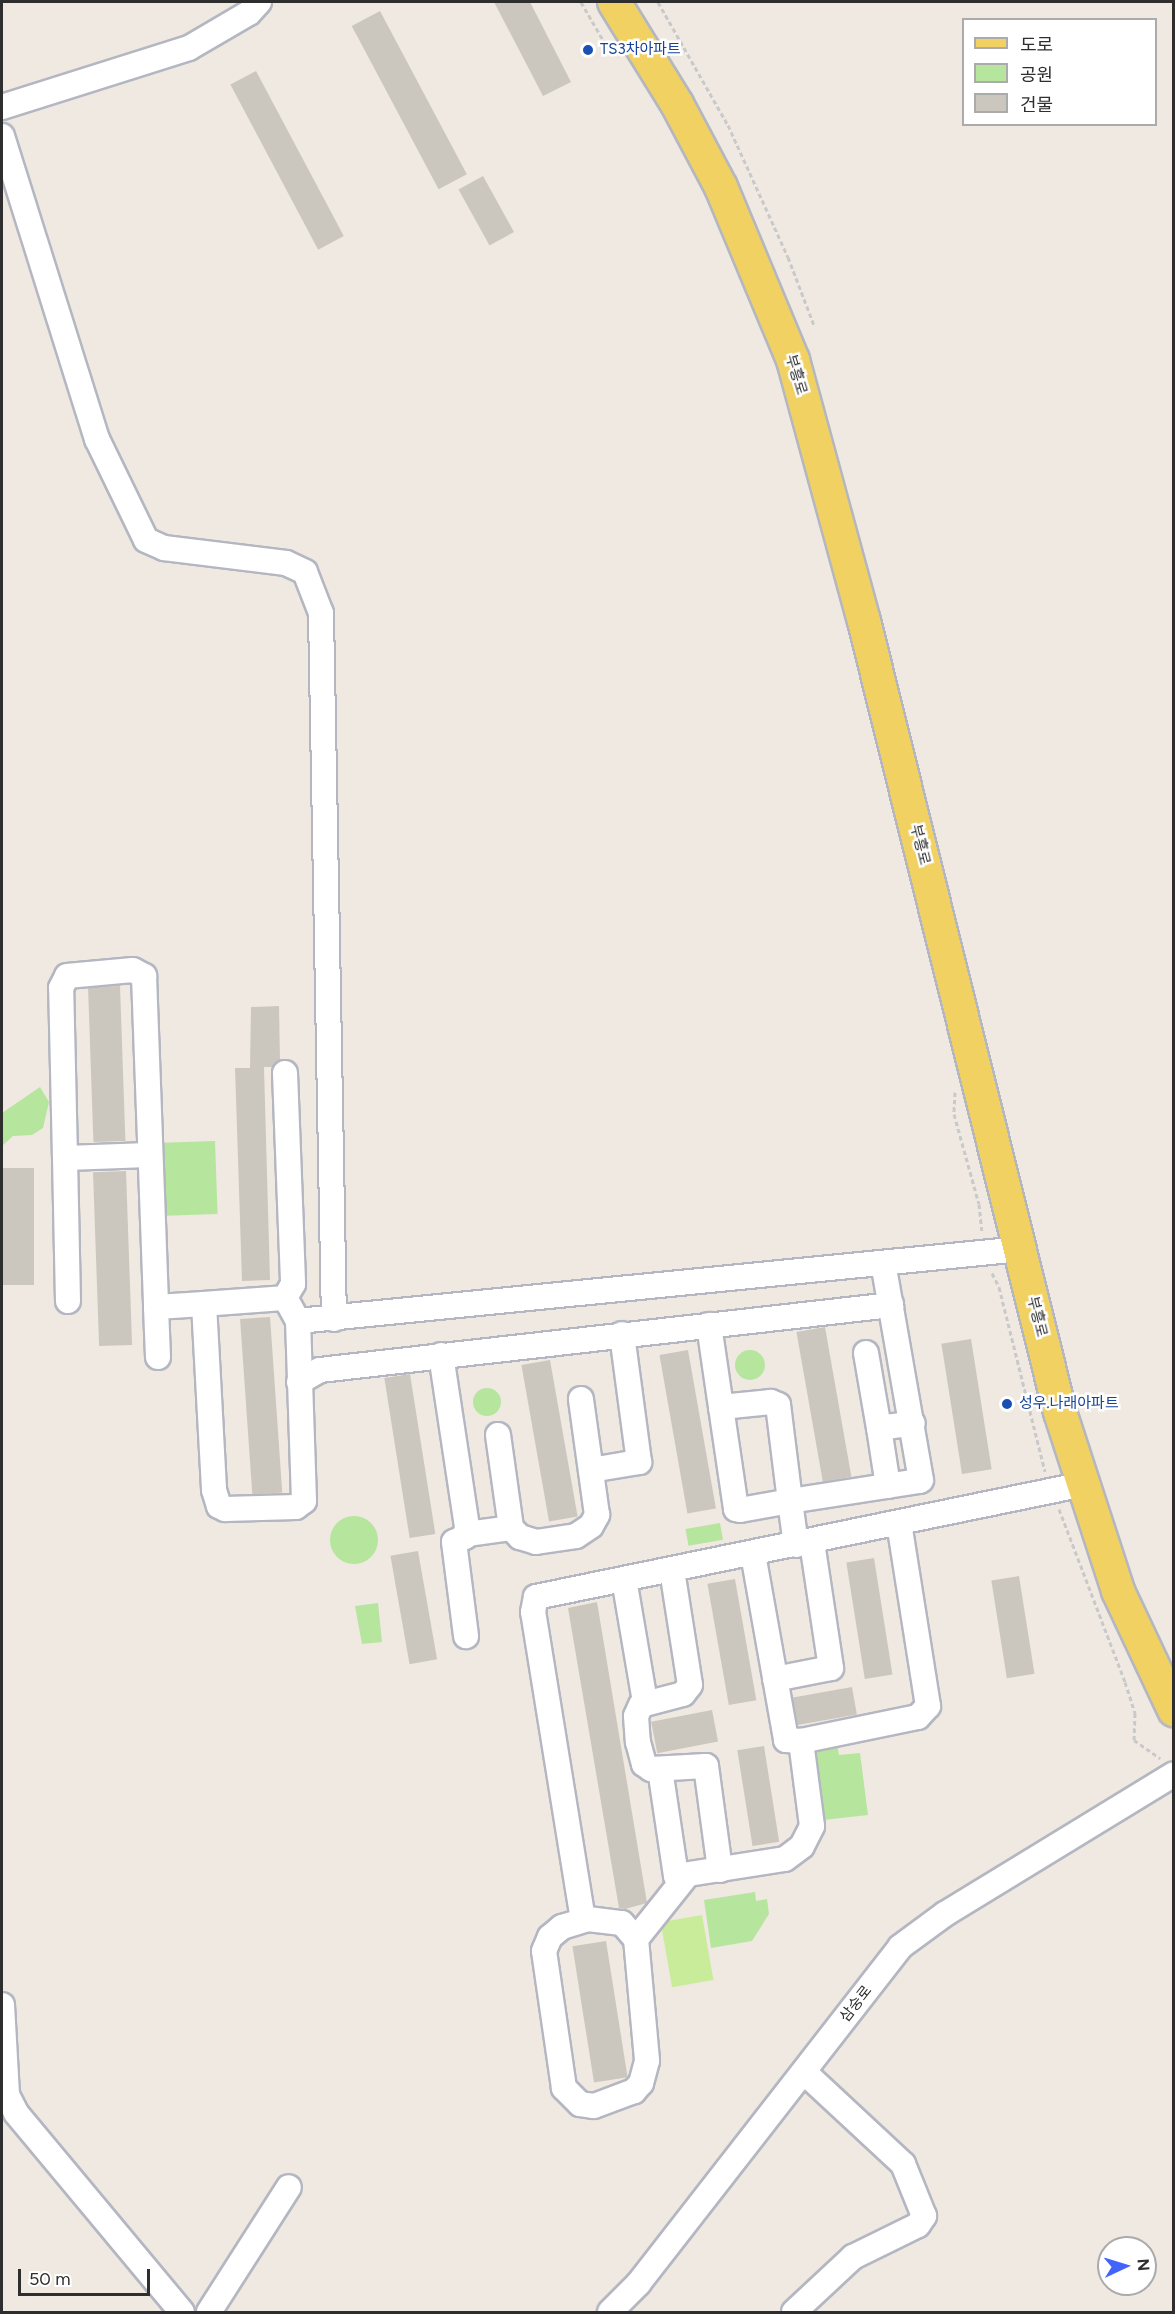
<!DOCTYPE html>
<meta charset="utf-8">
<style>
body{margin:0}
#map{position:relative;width:1175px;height:2314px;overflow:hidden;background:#efe9e1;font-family:Figtree,"Noto Sans KR",sans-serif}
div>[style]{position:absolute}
.green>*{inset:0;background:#b6e59e;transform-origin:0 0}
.round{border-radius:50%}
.pitch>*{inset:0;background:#c9ec9a;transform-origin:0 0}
.building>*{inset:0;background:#cbc7bf;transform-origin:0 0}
.path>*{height:3px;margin-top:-1.5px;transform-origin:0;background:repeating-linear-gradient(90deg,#c9c9c9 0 4.5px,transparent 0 7.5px)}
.roads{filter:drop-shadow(2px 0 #b4b7c1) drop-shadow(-2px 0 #b4b7c1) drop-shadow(0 2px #b4b7c1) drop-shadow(0 -2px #b4b7c1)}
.minor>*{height:24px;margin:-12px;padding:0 12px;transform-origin:12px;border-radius:12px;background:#fff}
.major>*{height:32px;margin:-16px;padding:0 16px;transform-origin:16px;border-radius:16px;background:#f2d163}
.dots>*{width:16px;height:16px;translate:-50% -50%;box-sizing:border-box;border:3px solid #fff;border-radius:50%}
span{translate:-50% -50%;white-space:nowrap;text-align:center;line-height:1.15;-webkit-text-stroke:5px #fff;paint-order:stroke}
.transit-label{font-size:15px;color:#164399}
.left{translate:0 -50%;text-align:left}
.street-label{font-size:15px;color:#2e2e2e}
.frame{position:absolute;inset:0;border:3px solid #2e2e2e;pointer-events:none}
.legend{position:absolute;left:962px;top:18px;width:195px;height:108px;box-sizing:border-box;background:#fff;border:2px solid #ababab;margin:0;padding:8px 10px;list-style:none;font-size:18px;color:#2e2e2e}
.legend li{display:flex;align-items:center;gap:12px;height:30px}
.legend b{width:30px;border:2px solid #ababab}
.north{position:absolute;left:1097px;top:2236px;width:60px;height:60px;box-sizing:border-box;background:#fff;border:2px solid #ababab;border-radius:50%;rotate:86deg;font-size:16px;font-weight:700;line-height:24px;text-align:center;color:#2e2e2e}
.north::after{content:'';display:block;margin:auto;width:21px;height:27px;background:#4264fb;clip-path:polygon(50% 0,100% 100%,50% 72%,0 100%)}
.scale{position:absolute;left:18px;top:2269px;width:132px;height:27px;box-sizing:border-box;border:3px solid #2e2e2e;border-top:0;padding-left:8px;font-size:18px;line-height:21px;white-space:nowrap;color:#2e2e2e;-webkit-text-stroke:4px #fff;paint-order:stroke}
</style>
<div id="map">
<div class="green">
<i style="clip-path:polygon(40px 1087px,49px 1102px,43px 1128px,32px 1135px,13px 1136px,2px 1146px,2px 1113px)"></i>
<i style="left:215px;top:1141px;width:73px;height:52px;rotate:88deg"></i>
<i class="round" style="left:735px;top:1350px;width:30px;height:30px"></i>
<i class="round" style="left:473px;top:1388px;width:28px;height:28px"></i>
<i class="round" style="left:330px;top:1516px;width:48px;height:48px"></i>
<i style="left:720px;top:1523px;width:17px;height:35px;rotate:80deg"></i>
<i style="clip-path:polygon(378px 1603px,382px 1642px,362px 1644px,355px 1606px)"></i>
<i style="clip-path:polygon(837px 1744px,839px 1755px,860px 1753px,868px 1815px,823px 1820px,814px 1747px)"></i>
<i style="clip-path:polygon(755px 1892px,756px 1901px,767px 1899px,769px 1914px,752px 1941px,711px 1948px,704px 1900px)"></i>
</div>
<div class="pitch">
<i style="left:702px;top:1915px;width:66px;height:42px;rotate:80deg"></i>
</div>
<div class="building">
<i style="clip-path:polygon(494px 2px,530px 2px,571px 82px,543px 96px)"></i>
<i style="left:380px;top:11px;width:185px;height:32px;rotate:62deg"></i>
<i style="left:256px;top:71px;width:187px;height:29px;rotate:62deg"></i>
<i style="left:483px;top:176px;width:64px;height:28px;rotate:61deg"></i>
<i style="left:120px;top:986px;width:155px;height:32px;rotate:88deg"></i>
<i style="clip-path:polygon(279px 1006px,280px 1060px,272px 1067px,264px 1067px,270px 1280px,242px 1281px,235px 1068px,250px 1068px,251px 1007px)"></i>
<i style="left:3px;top:1168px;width:31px;height:117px"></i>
<i style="left:126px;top:1171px;width:174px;height:33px;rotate:88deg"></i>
<i style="left:270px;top:1317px;width:176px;height:30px;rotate:86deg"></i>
<i style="left:825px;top:1327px;width:152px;height:29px;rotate:80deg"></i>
<i style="left:971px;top:1339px;width:132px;height:30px;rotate:81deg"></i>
<i style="left:688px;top:1350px;width:161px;height:29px;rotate:80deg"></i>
<i style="left:550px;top:1360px;width:159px;height:29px;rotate:80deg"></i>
<i style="left:410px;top:1374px;width:162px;height:26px;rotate:81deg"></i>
<i style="left:418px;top:1551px;width:110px;height:28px;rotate:80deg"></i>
<i style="left:874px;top:1558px;width:118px;height:28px;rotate:81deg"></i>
<i style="left:1019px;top:1576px;width:99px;height:28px;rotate:81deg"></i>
<i style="left:735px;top:1579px;width:123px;height:28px;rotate:80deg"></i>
<i style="clip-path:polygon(597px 1602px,647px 1903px,625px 1909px,619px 1908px,568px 1608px)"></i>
<i style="left:852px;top:1687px;width:28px;height:60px;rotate:80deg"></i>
<i style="left:712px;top:1710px;width:32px;height:62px;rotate:79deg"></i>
<i style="left:764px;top:1746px;width:97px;height:27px;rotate:81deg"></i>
<i style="left:606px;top:1941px;width:138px;height:34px;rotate:81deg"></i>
</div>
<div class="path">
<i style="left:581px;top:2px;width:44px;rotate:59.9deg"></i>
<i style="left:603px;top:40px;width:23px;rotate:49deg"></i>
<i style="left:658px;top:2px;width:142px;rotate:60.4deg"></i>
<i style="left:728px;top:125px;width:145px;rotate:65.6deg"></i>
<i style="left:788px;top:257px;width:73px;rotate:69.1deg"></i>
<i style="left:955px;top:1092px;width:22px;rotate:93deg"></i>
<i style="left:954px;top:1114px;width:93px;rotate:74.5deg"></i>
<i style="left:979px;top:1204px;width:28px;rotate:84deg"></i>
<i style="left:992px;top:1273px;width:16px;rotate:63deg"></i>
<i style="left:999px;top:1287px;width:190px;rotate:76deg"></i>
<i style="left:1059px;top:1509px;width:185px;rotate:69.1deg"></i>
<i style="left:1125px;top:1682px;width:33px;rotate:72deg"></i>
<i style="left:1135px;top:1713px;width:27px;rotate:92deg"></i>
<i style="left:1134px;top:1740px;width:32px;rotate:35deg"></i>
</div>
<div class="roads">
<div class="minor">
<i style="left:2px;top:107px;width:196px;rotate:-17.5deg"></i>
<i style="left:189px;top:48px;width:69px;rotate:-30.3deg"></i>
<i style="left:249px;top:13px;width:15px;rotate:-48deg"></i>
<i style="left:2px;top:136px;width:318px;rotate:72.6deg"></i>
<i style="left:97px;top:439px;width:112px;rotate:64.1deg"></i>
<i style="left:146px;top:540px;width:20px;rotate:24deg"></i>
<i style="left:164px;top:548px;width:123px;rotate:7deg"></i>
<i style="left:286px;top:563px;width:21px;rotate:25deg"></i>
<i style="left:305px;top:572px;width:44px;rotate:68.7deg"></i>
<i style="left:321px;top:613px;width:706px;rotate:88.95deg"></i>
<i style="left:285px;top:1073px;width:211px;rotate:87.8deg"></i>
<i style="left:293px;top:1284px;width:16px;rotate:120deg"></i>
<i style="left:150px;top:1155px;width:85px;rotate:178deg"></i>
<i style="left:65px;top:1158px;width:170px;rotate:-91.3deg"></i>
<i style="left:61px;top:988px;width:13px;rotate:-63deg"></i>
<i style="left:67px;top:976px;width:66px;rotate:-5.2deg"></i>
<i style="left:133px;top:970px;width:13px;rotate:29deg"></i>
<i style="left:144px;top:976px;width:331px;rotate:87.9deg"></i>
<i style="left:65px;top:1158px;width:143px;rotate:88.8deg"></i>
<i style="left:298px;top:1321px;width:26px;rotate:-119deg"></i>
<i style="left:285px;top:1298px;width:81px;rotate:175.8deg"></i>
<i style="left:204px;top:1304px;width:186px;rotate:86.9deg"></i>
<i style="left:214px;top:1490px;width:17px;rotate:73deg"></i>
<i style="left:219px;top:1506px;width:7px;rotate:27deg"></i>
<i style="left:225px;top:1509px;width:71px;rotate:-1.6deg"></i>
<i style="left:296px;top:1507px;width:10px;rotate:-37deg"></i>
<i style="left:304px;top:1501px;width:180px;rotate:-91.9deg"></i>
<i style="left:298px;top:1321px;width:727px;rotate:-5.69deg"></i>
<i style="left:709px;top:1325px;width:83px;rotate:81.7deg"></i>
<i style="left:866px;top:1353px;width:76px;rotate:80.2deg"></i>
<i style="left:441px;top:1355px;width:174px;rotate:81.4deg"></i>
<i style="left:467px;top:1527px;width:10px;rotate:101deg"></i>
<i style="left:465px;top:1537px;width:12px;rotate:156deg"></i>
<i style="left:454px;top:1542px;width:95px;rotate:82.7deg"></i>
<i style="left:158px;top:1357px;width:50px;rotate:-92.3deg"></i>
<i style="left:156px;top:1307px;width:48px;rotate:-3.6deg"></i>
<i style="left:299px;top:1382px;width:24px;rotate:-30deg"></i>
<i style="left:320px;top:1370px;width:575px;rotate:-6.49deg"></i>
<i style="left:498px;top:1435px;width:94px;rotate:82deg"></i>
<i style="left:511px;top:1528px;width:13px;rotate:45deg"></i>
<i style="left:520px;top:1537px;width:17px;rotate:17deg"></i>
<i style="left:536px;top:1542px;width:40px;rotate:-8.5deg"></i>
<i style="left:576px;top:1536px;width:18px;rotate:-34deg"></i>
<i style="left:591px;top:1526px;width:13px;rotate:-61deg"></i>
<i style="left:597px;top:1515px;width:117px;rotate:-97.9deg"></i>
<i style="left:591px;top:1470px;width:49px;rotate:-9.5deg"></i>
<i style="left:639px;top:1462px;width:129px;rotate:-97.6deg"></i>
<i style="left:888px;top:1486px;width:59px;rotate:-98.8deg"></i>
<i style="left:879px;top:1428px;width:34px;rotate:-8deg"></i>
<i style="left:467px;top:1534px;width:44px;rotate:-7.8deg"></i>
<i style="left:796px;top:1545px;width:44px;rotate:-97.8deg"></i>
<i style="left:790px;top:1501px;width:97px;rotate:-97.1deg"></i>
<i style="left:778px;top:1405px;width:8px;rotate:-157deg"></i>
<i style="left:771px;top:1402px;width:50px;rotate:174.3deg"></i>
<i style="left:721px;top:1407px;width:103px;rotate:81.6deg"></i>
<i style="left:736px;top:1509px;width:4px;rotate:14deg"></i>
<i style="left:740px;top:1510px;width:51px;rotate:-10.2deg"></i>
<i style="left:790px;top:1501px;width:131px;rotate:-8.8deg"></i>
<i style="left:919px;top:1481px;width:2px;rotate:-27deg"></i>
<i style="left:921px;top:1480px;width:220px;rotate:-99.9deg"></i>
<i style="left:753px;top:1554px;width:189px;rotate:79.9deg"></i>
<i style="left:786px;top:1740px;width:15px;rotate:4deg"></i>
<i style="left:801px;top:1741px;width:119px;rotate:-11.6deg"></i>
<i style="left:918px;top:1717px;width:15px;rotate:-48deg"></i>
<i style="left:928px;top:1706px;width:185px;rotate:-99deg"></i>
<i style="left:672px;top:1570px;width:116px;rotate:81.1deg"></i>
<i style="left:690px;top:1685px;width:11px;rotate:128deg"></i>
<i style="left:683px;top:1694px;width:43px;rotate:165.3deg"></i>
<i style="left:641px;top:1705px;width:12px;rotate:114deg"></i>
<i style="left:636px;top:1716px;width:26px;rotate:86deg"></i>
<i style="left:638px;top:1742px;width:23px;rotate:75deg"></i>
<i style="left:644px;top:1764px;width:9px;rotate:36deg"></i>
<i style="left:651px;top:1769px;width:55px;rotate:-3.1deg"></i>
<i style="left:706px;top:1766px;width:105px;rotate:82.3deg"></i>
<i style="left:624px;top:1579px;width:125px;rotate:80.3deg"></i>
<i style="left:775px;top:1679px;width:57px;rotate:-11.1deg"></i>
<i style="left:831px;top:1668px;width:127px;rotate:-98.6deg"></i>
<i style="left:660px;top:1769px;width:108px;rotate:81.5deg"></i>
<i style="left:676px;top:1876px;width:110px;rotate:-8.9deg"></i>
<i style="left:785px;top:1859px;width:21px;rotate:-37deg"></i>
<i style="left:802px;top:1846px;width:22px;rotate:-63deg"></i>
<i style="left:812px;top:1826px;width:86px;rotate:-97.4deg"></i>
<i style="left:588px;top:1919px;width:34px;rotate:7deg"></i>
<i style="left:622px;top:1923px;width:21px;rotate:49deg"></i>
<i style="left:636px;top:1939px;width:122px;rotate:84.8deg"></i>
<i style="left:647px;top:2061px;width:23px;rotate:105deg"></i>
<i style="left:641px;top:2083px;width:11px;rotate:131deg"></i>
<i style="left:634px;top:2091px;width:43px;rotate:159.4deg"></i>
<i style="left:594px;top:2106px;width:14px;rotate:-172deg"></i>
<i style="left:580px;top:2104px;width:23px;rotate:-135deg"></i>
<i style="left:564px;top:2088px;width:138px;rotate:-98.3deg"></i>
<i style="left:544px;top:1951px;width:15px;rotate:-67deg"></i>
<i style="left:550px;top:1937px;width:16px;rotate:-40deg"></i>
<i style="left:562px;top:1927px;width:27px;rotate:-17deg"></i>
<i style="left:583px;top:1920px;width:312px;rotate:-99.2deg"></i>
<i style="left:533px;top:1612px;width:15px;rotate:-79deg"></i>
<i style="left:536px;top:1597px;width:560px;rotate:-11.65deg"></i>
<i style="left:636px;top:1939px;width:82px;rotate:-51.4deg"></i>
<i style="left:2px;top:2005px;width:90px;rotate:86.8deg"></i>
<i style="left:7px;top:2095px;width:20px;rotate:63deg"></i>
<i style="left:16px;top:2113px;width:259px;rotate:50.2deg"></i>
<i style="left:209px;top:2312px;width:148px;rotate:-57.4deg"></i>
<i style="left:610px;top:2312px;width:40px;rotate:-45deg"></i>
<i style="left:638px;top:2284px;width:427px;rotate:-52.1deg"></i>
<i style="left:900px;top:1947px;width:56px;rotate:-36.3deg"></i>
<i style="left:945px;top:1914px;width:268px;rotate:-31.4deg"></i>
<i style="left:794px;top:2312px;width:81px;rotate:-43deg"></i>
<i style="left:853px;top:2257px;width:72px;rotate:-26.2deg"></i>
<i style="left:918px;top:2225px;width:11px;rotate:-56deg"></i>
<i style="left:924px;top:2216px;width:56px;rotate:-112deg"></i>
<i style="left:903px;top:2164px;width:135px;rotate:-137.1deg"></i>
</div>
<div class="major">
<i style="left:614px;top:2px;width:120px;rotate:58.3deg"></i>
<i style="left:677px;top:104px;width:94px;rotate:62.1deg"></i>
<i style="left:721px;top:187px;width:187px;rotate:67.4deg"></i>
<i style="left:793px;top:360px;width:270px;rotate:74.8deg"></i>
<i style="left:864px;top:621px;width:815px;rotate:76.08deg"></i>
<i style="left:1060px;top:1412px;width:188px;rotate:72deg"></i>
<i style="left:1118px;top:1591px;width:132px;rotate:64.8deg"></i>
</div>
</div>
<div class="dots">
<i style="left:588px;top:50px;background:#1a4fb4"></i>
<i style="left:1007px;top:1404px;background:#1a4fb4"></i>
</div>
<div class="transit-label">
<span class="left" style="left:600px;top:50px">TS3차아파트</span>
<span class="left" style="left:1019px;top:1404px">성우.나래아파트</span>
</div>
<div class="street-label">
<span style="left:796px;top:375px;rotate:73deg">부흥로</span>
<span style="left:920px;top:845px;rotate:76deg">부흥로</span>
<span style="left:1037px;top:1317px;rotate:76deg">부흥로</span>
<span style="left:856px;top:2004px;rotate:-52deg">삼숭로</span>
</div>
<div class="frame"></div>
<ul class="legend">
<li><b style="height:8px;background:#f2d163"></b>도로</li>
<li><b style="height:16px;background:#b6e59e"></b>공원</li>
<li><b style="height:16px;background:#cbc7bf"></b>건물</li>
</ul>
<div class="north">N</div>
<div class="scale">50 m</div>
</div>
